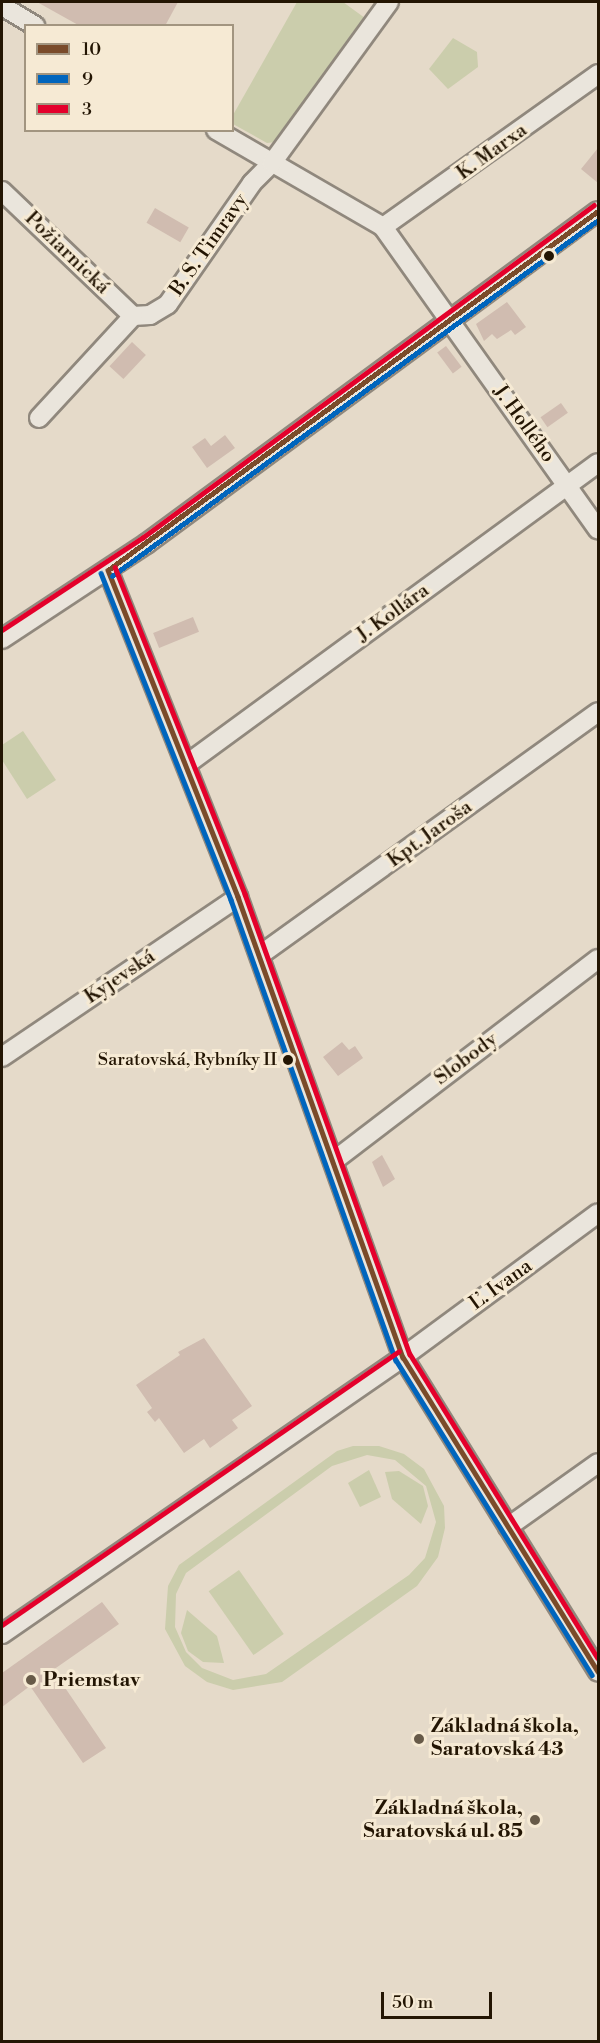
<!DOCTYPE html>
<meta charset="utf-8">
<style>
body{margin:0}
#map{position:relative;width:600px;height:2043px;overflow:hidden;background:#e5dac9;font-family:"Libre Bodoni",serif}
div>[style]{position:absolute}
.green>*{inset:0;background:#cbcdac;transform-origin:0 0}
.building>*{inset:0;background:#d0bcb0;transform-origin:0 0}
.roads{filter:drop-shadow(2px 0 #90887d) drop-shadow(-2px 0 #90887d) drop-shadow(0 2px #90887d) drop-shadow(0 -2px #90887d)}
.street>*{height:18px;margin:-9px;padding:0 9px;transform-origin:9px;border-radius:9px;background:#eae5dc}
.bus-1>*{height:4.5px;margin:-2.25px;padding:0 2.25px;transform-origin:2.25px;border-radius:2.25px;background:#7a4b2a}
.bus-2>*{height:4.5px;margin:-2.25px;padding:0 2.25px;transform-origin:2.25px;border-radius:2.25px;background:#0065bd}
.bus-3>*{height:4.5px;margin:-2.25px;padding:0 2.25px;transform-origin:2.25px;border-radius:2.25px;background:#e4002b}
.dots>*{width:16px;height:16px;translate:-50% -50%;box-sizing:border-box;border:3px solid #f6ead4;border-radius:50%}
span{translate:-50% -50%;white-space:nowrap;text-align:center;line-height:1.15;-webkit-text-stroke:6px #f6ead4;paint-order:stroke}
.bus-label{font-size:18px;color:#231503}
.right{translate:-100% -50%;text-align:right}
.street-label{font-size:20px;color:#231503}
.poi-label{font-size:20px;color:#231503;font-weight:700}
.left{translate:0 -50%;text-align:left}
.frame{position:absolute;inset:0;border:3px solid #231503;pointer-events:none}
.legend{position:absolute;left:24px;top:24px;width:210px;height:108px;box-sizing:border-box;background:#f6ead4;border:2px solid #a29580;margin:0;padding:8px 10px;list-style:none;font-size:18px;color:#231503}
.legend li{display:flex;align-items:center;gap:12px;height:30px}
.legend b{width:30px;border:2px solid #a29580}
.scale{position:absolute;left:381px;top:1992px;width:111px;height:27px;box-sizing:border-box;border:3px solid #231503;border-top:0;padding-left:8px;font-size:18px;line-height:21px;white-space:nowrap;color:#231503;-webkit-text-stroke:4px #f6ead4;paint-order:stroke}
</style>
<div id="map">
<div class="green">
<i style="clip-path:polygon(297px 2px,343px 2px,369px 21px,276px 142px,267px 143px,233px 124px,233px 115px)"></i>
<i style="clip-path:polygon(453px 38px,477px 52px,478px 67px,448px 89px,429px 69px)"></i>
<i style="clip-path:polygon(23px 731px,56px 780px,27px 799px,2px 760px,2px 745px)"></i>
<i style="clip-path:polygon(evenodd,353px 1446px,379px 1446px,404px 1454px,424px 1469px,444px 1506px,445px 1528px,438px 1557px,417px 1586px,282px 1682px,233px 1690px,207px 1682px,185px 1666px,165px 1629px,168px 1586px,179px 1565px,337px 1451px,353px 1446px,367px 1455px,395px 1460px,426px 1486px,436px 1522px,425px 1558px,409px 1575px,266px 1674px,233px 1680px,202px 1668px,186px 1652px,175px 1627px,176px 1594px,186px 1573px,332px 1466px,367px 1455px)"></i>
<i style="clip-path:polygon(369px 1470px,381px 1497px,360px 1507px,348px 1483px)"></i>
<i style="clip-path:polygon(399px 1471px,423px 1486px,428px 1506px,421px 1524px,392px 1499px,385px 1472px)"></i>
<i style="left:239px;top:1570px;width:78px;height:37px;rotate:55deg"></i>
<i style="clip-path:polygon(187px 1610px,217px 1636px,224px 1663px,203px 1662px,188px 1651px,181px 1633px)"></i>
</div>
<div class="building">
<i style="clip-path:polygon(37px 2px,178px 2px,165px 26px,80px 26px)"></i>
<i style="clip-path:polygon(598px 148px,598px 183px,581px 169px)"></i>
<i style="left:155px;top:208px;width:39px;height:17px;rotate:30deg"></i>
<i style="clip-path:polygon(507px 302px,526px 327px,515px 335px,511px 330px,497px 339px,492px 334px,484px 341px,476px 324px)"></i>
<i style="left:132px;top:342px;width:19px;height:33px;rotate:43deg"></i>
<i style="left:446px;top:346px;width:26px;height:11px;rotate:53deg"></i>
<i style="left:561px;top:403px;width:12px;height:25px;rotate:55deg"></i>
<i style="clip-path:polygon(225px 435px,235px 448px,207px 468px,192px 447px,205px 438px,211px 446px)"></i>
<i style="left:193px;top:617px;width:16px;height:43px;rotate:68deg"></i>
<i style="clip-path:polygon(342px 1042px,349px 1050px,355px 1046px,363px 1058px,338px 1076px,323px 1057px)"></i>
<i style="clip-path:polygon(382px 1155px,395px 1179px,383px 1187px,372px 1162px)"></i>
<i style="clip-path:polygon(204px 1338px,252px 1406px,232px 1420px,238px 1428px,210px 1448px,204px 1439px,184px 1453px,159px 1418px,155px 1422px,147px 1412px,152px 1408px,136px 1385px,180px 1355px,178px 1352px)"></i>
<i style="clip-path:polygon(102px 1602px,119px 1624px,53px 1670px,106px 1748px,83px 1763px,30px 1686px,2px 1707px,2px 1673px)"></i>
</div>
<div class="roads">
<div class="street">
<i style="left:2px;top:6px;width:39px;rotate:31deg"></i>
<i style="left:216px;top:130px;width:193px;rotate:30.1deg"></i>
<i style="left:383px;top:227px;width:371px;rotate:54.6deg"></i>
<i style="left:2px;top:191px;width:181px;rotate:43.7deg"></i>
<i style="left:383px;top:227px;width:264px;rotate:-35.4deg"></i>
<i style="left:39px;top:418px;width:139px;rotate:-47.3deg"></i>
<i style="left:133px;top:316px;width:17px;rotate:-3deg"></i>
<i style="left:150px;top:315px;width:21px;rotate:-31deg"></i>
<i style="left:168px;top:304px;width:147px;rotate:-55.2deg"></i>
<i style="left:252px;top:183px;width:28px;rotate:-45deg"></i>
<i style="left:272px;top:163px;width:199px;rotate:-54deg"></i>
<i style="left:108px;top:570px;width:352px;rotate:68.3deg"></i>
<i style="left:238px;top:897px;width:489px;rotate:70.3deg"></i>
<i style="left:403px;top:1357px;width:370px;rotate:58.2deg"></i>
<i style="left:2px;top:639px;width:173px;rotate:-33.4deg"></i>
<i style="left:146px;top:544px;width:561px;rotate:-36.38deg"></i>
<i style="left:187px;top:764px;width:509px;rotate:-36.22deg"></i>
<i style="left:260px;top:955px;width:416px;rotate:-35.7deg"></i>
<i style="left:2px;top:1057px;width:285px;rotate:-34.1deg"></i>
<i style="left:335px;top:1160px;width:331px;rotate:-37.4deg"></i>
<i style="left:508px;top:1527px;width:110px;rotate:-35.4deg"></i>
<i style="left:2px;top:1634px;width:487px;rotate:-34.6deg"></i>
<i style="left:403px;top:1357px;width:242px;rotate:-36.4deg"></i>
</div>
</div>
<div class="bus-1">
<i style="left:108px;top:570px;width:352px;rotate:68.3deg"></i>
<i style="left:238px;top:897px;width:489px;rotate:70.3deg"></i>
<i style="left:403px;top:1357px;width:370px;rotate:58.2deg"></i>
<i style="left:108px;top:570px;width:607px;rotate:-36.23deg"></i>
</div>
<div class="bus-2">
<i style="left:101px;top:573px;width:352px;rotate:68.3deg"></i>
<i style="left:231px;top:900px;width:489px;rotate:70.3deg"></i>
<i style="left:396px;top:1360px;width:371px;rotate:58.1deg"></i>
<i style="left:112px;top:576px;width:602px;rotate:-36.22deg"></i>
</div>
<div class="bus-3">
<i style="left:115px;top:567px;width:352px;rotate:68.3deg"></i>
<i style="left:245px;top:894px;width:489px;rotate:70.3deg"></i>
<i style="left:410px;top:1354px;width:357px;rotate:58.3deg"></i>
<i style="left:2px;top:630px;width:168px;rotate:-33.3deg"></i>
<i style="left:142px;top:538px;width:561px;rotate:-36.38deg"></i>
<i style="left:2px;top:1625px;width:482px;rotate:-34.6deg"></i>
</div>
<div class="dots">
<i style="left:549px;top:256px;background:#231503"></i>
<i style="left:288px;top:1060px;background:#231503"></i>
<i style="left:31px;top:1680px;background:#675a48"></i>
<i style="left:419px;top:1739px;background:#675a48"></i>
<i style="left:535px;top:1820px;background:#675a48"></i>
</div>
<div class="bus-label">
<span class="right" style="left:277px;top:1060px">Saratovská, Rybníky II</span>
</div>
<div class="street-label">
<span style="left:492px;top:152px;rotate:-36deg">K. Marxa</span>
<span style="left:209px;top:245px;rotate:-55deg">B. S. Timravy</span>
<span style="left:67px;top:253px;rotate:44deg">Požiarnická</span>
<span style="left:524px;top:424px;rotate:54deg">J. Hollého</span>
<span style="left:393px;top:613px;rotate:-36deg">J. Kollára</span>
<span style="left:430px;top:834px;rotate:-36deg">Kpt. Jaroša</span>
<span style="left:120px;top:977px;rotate:-34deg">Kyjevská</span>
<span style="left:466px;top:1059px;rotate:-37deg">Slobody</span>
<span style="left:501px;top:1285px;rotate:-36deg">Ľ. Ivana</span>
</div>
<div class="poi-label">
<span class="left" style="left:43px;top:1680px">Priemstav</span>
<span class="left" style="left:431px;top:1738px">Základná škola,<br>Saratovská 43</span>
<span class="right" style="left:523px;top:1820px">Základná škola,<br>Saratovská ul. 85</span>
</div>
<div class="frame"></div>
<ul class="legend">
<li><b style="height:8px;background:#7a4b2a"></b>10</li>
<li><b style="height:8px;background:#0065bd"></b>9</li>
<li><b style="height:8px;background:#e4002b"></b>3</li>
</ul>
<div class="scale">50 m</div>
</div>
